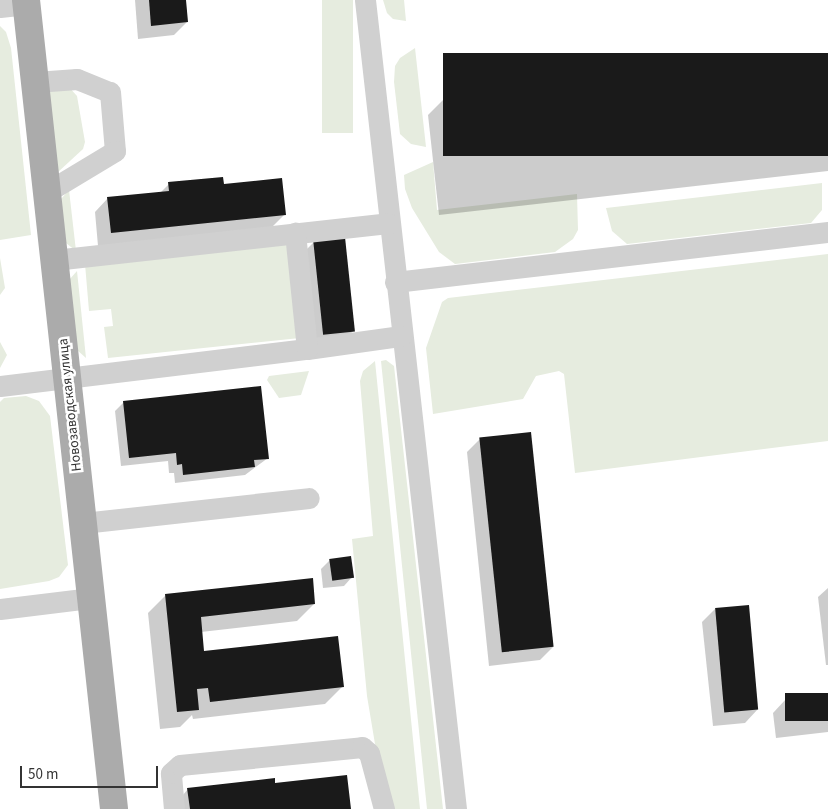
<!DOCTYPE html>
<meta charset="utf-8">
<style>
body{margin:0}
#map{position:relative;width:828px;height:809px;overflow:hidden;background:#fff;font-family:"Source Sans 3",sans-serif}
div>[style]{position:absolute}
.green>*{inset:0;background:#e6ecdf;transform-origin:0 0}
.shadow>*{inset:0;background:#0003}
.building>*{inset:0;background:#1a1a1a;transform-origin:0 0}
.minor>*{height:21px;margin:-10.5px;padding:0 10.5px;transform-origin:10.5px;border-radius:10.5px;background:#d0d0d0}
.major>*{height:28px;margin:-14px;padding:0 14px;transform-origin:14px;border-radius:14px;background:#ababab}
span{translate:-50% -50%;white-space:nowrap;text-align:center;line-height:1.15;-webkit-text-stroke:5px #fff;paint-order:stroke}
.street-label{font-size:14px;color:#333}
.scale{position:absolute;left:20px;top:766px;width:138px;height:22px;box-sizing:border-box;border:2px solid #333;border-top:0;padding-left:6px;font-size:15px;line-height:18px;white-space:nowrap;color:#333;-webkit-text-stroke:4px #fff;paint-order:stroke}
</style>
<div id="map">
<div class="green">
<i style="left:322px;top:0;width:31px;height:133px"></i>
<i style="clip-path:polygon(383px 0,404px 0,406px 21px,393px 19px,387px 13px)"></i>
<i style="clip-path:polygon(0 26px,6px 32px,11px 48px,31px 235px,0 240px)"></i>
<i style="clip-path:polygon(415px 48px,426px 147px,411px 144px,400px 134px,394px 82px,395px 66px,400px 58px)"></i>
<i style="clip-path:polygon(47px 84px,68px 86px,77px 96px,85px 142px,83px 149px,57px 173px)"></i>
<i style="clip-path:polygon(433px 162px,437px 210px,577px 194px,578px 230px,573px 239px,555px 252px,455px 264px,439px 252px,412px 208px,405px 189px,404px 175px)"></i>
<i style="clip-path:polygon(822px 183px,822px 210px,811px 223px,627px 244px,612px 231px,606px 208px)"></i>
<i style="clip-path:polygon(69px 190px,76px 251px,66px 243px,61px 199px)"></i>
<i style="clip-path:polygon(290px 243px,300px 338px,108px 358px,104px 327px,113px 326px,111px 309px,89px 311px,85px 264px)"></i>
<i style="clip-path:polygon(828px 254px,828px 441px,575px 473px,564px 374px,559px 371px,536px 376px,523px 399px,433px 414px,426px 348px,442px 302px,448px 298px)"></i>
<i style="clip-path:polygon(0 258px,5px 288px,0 295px)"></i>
<i style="clip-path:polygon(77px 271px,86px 358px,77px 350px,69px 280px)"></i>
<i style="clip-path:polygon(0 342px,7px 355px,0 368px)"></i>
<i style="clip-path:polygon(386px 360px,394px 366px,443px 809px,427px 809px,381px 361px)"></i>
<i style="clip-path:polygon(375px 361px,420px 809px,391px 809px,375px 744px,367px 696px,352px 539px,373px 536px,360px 381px,363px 371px)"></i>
<i style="clip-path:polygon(309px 371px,301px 395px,279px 398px,267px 380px,269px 376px)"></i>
<i style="clip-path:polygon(26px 396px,39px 401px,50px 416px,68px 565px,59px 577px,49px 581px,0 589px,0 402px,4px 398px)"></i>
</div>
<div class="shadow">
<i style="clip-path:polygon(135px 0,185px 0,187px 22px,174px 35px,138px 39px)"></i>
<i style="clip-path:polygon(828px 54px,828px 171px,439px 215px,428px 115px,446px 97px)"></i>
<i style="clip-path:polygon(169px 184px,223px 186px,285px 214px,271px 228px,98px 246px,95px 212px,108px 198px,160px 193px)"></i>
<i style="clip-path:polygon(314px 242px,353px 331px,345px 340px,315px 343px,305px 251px)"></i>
<i style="clip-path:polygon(124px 402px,268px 458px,245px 475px,175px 483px,174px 473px,169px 473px,168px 461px,121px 466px,115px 411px)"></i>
<i style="clip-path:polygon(480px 439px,553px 647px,540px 660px,489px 666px,467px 452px)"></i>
<i style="clip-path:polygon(330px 560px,352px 577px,344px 586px,323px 588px,321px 569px)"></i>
<i style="clip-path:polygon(828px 588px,828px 665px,826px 665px,818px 597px)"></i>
<i style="clip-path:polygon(166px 595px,314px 604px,297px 621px,201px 632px,203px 653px,342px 687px,325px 704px,193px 719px,192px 715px,180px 727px,160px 729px,148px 613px)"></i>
<i style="clip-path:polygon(715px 609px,758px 709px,745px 723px,713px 726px,702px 622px)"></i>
<i style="clip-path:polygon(828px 694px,828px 732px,776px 738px,773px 713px,786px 699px)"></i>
<i style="clip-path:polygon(274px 785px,350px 809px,171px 809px,188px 789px)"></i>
</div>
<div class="building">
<i style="clip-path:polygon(149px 0,186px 0,188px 22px,151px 26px)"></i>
<i style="left:828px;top:53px;width:103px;height:385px;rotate:90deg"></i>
<i style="clip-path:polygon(223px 177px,224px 184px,282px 178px,286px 215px,111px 233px,107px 197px,169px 191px,168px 182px)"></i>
<i style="left:345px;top:237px;width:95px;height:32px;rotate:84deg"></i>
<i style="clip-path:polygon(261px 386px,269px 459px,254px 460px,255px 467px,183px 475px,182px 464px,177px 465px,176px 453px,129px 458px,123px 401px)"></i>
<i style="left:531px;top:432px;width:216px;height:52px;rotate:84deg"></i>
<i style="left:351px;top:556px;width:22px;height:22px;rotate:82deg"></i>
<i style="clip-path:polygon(313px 578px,315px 604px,201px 617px,204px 651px,338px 636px,344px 687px,210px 702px,208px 688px,197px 689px,199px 710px,177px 712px,165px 594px)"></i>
<i style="left:749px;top:605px;width:105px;height:34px;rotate:85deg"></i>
<i style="left:828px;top:693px;width:28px;height:43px;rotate:90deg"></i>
<i style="clip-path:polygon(347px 775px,351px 809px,190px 809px,187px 788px,275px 778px,275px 783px)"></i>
</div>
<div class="minor">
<i style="left:365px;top:0;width:814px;rotate:83.58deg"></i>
<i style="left:0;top:7px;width:27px;rotate:-6deg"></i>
<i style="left:35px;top:82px;width:42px;rotate:-4.1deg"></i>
<i style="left:77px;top:79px;width:35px;rotate:22deg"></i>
<i style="left:110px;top:92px;width:59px;rotate:85.2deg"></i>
<i style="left:115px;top:151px;width:79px;rotate:148.9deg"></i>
<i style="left:54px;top:260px;width:336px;rotate:-6.3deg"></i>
<i style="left:395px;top:282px;width:436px;rotate:-6.6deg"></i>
<i style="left:307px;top:349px;width:95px;rotate:-7.9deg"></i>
<i style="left:0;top:386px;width:309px;rotate:-6.9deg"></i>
<i style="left:307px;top:349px;width:117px;rotate:-95.9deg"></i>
<i style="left:83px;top:523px;width:227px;rotate:-6.3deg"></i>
<i style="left:0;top:609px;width:92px;rotate:-6.9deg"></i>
<i style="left:174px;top:809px;width:36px;rotate:-95deg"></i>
<i style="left:171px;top:773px;width:12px;rotate:-42deg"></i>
<i style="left:180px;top:765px;width:183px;rotate:-5.6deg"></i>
<i style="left:362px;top:747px;width:9px;rotate:41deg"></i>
<i style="left:369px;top:753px;width:58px;rotate:75deg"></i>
</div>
<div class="major">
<i style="left:26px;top:0;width:814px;rotate:83.79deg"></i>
</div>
<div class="street-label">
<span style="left:70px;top:405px;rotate:-96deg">Новозаводская улица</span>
</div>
<div class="scale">50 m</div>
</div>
